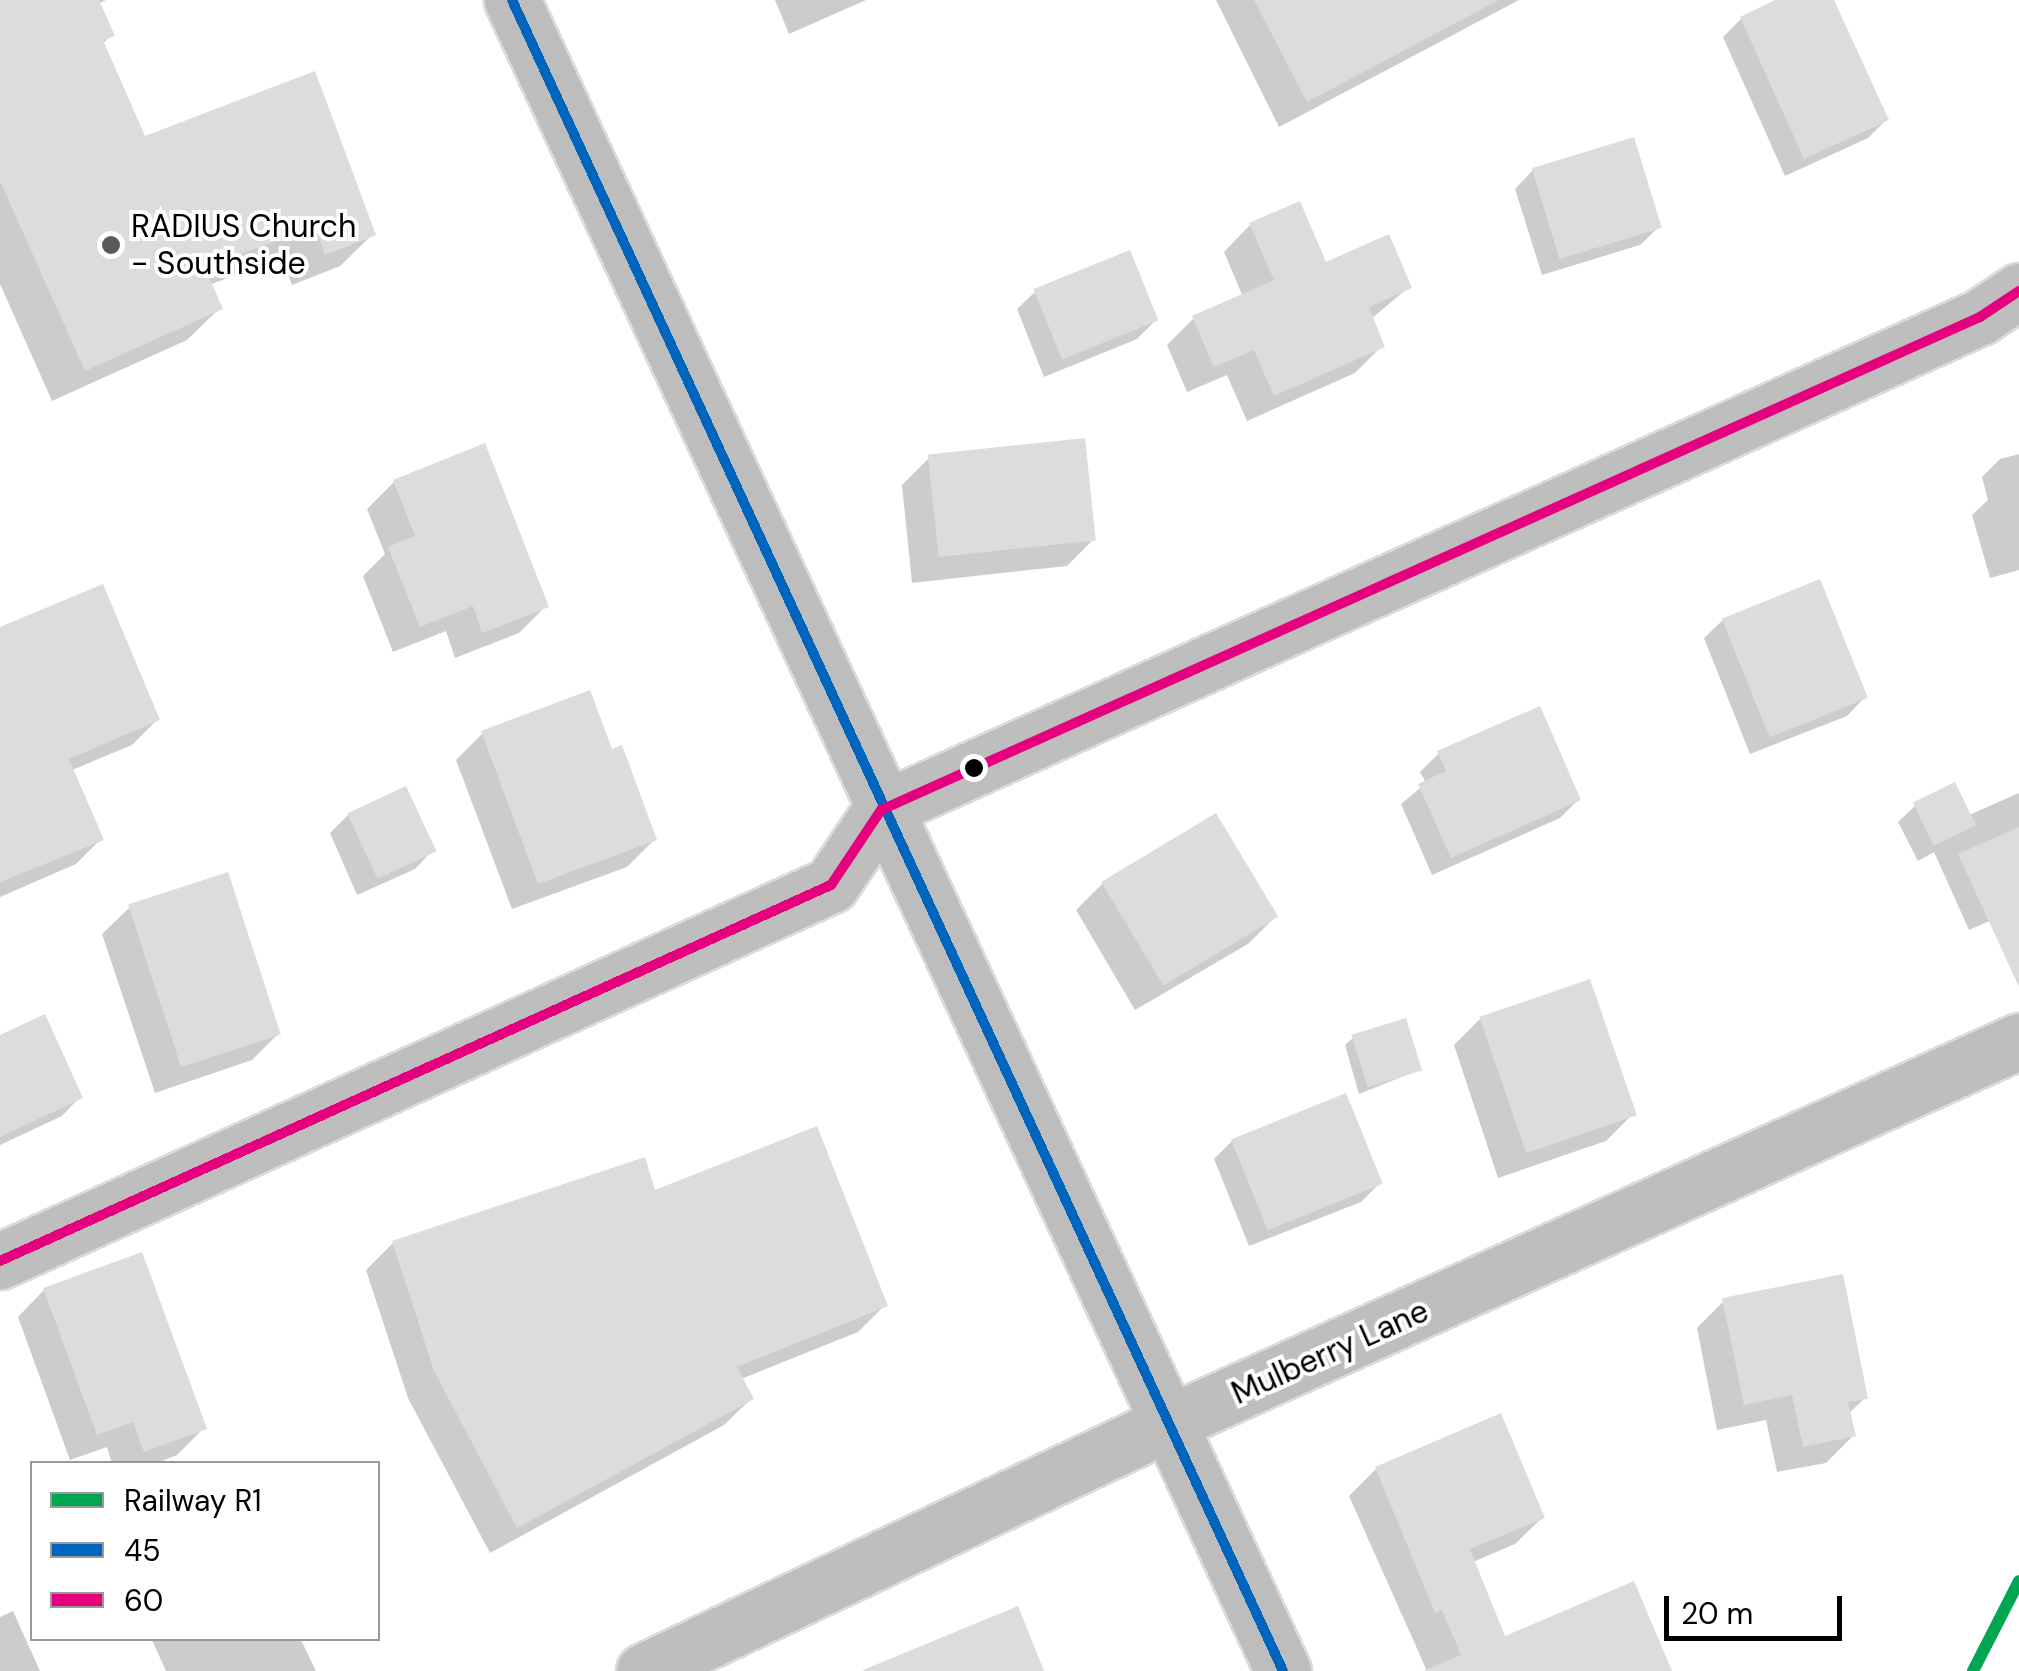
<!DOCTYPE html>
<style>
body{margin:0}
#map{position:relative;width:2019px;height:1671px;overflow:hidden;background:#fff;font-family:"DM Sans",sans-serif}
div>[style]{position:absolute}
.shadow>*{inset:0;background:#0003}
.building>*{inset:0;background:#dcdcdc;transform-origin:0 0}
.roads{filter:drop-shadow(2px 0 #dbdbdb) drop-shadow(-2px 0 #dbdbdb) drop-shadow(0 2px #dbdbdb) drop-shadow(0 -2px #dbdbdb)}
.minor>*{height:55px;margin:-27.5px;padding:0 27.5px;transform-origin:27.5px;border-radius:27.5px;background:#bebebe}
.major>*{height:55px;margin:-27.5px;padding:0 27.5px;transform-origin:27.5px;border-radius:27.5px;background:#bdbdbd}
.bus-1>*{height:10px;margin:-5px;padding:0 5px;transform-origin:5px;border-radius:5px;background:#0065bd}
.bus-2>*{height:10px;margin:-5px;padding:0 5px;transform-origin:5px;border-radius:5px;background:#e5007d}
.rail-1>*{height:12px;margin:-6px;padding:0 6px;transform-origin:6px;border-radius:6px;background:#00a651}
.dots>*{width:28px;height:28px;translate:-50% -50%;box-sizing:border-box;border:5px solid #fff;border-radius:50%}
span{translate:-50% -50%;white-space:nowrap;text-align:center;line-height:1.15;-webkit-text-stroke:8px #fff;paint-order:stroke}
.poi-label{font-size:32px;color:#000}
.left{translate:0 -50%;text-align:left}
.street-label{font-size:32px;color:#000}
.legend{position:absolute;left:30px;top:1461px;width:350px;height:180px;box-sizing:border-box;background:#fff;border:2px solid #999;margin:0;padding:12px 18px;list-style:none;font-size:30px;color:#000}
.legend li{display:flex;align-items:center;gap:20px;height:50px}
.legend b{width:50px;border:2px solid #999}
.scale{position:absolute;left:1664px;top:1596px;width:178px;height:45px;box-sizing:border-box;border:5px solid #000;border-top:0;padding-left:12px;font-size:30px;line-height:35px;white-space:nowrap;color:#000;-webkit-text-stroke:8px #fff;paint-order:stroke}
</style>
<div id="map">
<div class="shadow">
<i style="clip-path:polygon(0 0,106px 0,98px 4px,112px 35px,102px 44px,144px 139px,373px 234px,340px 266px,292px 285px,282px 257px,209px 285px,220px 308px,187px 340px,52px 401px,0 284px)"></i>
<i style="clip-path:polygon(775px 0,866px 0,789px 34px)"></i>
<i style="clip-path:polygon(1216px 0,1519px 0,1279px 127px)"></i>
<i style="clip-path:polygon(1781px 0,1831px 0,1886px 120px,1868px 138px,1785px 176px,1723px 37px,1741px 19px)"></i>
<i style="clip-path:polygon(1533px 170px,1659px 227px,1640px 245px,1542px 275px,1515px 189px)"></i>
<i style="clip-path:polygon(1250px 225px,1325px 265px,1409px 287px,1371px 319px,1382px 346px,1355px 373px,1247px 421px,1227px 375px,1187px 392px,1167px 345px,1194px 318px,1243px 297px,1224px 252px)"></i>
<i style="clip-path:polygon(1036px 291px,1155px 321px,1137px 339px,1044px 377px,1017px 309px)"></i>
<i style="clip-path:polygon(2019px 454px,2019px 570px,1990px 578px,1972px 515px,1988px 500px,1982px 477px,2000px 459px)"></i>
<i style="clip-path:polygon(929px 458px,1094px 539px,1067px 566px,912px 583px,902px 485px)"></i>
<i style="clip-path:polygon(394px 482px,546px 606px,519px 633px,455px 658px,446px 631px,393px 652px,363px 576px,385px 554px,367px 509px)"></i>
<i style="clip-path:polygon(1723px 620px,1865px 697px,1847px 716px,1750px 754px,1704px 638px)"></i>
<i style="clip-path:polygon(0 630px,157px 720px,132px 745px,72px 770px,101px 839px,76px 864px,0 897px)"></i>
<i style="clip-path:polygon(483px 733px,611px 752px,654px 840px,627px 867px,512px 909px,456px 760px)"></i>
<i style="clip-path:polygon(1439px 753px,1578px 800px,1560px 818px,1432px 875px,1401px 804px,1426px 783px,1420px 772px)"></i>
<i style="clip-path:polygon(2019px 793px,2019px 908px,1969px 930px,1934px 852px,1918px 861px,1898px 822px,1915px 806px,1969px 815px)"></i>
<i style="clip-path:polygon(348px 815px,433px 850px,415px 869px,357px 895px,330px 833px)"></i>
<i style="clip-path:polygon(1103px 883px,1275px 917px,1248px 944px,1135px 1010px,1076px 910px)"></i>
<i style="clip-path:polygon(129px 908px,279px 1033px,252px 1060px,155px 1093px,102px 934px)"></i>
<i style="clip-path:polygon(1481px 1018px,1633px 1114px,1606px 1141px,1498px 1178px,1454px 1045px)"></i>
<i style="clip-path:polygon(1354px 1037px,1419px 1070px,1359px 1094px,1345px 1045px)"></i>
<i style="clip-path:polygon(0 1038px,80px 1097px,62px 1116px,0 1145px)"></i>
<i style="clip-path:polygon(1232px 1141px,1380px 1183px,1361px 1202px,1249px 1246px,1214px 1159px)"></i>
<i style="clip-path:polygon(654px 1194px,885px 1305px,858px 1332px,741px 1379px,751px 1399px,724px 1425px,490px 1553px,408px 1398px,366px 1270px,393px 1243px)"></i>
<i style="clip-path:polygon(44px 1290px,204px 1428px,177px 1455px,155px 1464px,112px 1464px,107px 1447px,70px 1460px,18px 1317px)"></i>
<i style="clip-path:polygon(1724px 1301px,1865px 1398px,1848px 1414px,1853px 1436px,1826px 1463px,1777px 1472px,1766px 1420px,1717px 1430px,1697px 1328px)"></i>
<i style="clip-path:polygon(1376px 1469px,1542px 1518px,1515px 1544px,1473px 1562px,1503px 1640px,1669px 1671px,1427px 1671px,1349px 1496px)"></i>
<i style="clip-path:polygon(13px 1611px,40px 1671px,0 1671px,0 1617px)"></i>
<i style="clip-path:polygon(151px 1638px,300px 1638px,316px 1671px,166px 1671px)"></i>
</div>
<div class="building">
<i style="clip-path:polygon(0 0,99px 0,115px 36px,103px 40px,145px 136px,315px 71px,376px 235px,325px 255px,315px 226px,205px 268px,223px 309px,85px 371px,0 181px)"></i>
<i style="clip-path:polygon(1254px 0,1499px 0,1307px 102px)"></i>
<i style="clip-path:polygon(1775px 0,1834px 0,1889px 120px,1804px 159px,1740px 17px)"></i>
<i style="left:1634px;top:137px;width:95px;height:107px;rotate:73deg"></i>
<i style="clip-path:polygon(1300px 201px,1326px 262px,1389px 234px,1412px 288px,1369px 307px,1385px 347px,1274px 396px,1254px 350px,1214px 367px,1192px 316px,1274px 280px,1249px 223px)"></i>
<i style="left:1130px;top:250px;width:76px;height:104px;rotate:68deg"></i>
<i style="left:1085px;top:438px;width:103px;height:158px;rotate:84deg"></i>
<i style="clip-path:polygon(485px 443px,549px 607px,482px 633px,473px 606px,420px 627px,388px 547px,415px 536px,393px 480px)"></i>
<i style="left:1820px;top:579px;width:128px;height:106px;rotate:68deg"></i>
<i style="clip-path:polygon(103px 584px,160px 720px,69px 759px,104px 840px,0 882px,0 627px)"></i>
<i style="clip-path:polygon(590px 690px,612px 749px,622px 745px,657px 840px,538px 884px,481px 731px)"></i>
<i style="clip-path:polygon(1540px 706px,1581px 800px,1451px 858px,1418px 784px,1446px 771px,1437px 751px)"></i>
<i style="left:1955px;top:782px;width:48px;height:47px;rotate:64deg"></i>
<i style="left:406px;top:786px;width:72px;height:65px;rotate:65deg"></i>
<i style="left:1216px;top:813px;width:121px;height:134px;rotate:59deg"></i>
<i style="clip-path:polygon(2019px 827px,2019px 987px,1958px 854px)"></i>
<i style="left:228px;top:872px;width:171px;height:105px;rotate:72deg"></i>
<i style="left:1590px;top:979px;width:144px;height:117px;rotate:71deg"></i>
<i style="clip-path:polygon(45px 1014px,83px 1098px,0 1137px,0 1035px)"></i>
<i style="left:1406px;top:1018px;width:55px;height:57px;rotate:73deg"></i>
<i style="left:1346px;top:1093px;width:98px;height:124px;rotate:68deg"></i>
<i style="clip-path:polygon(817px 1126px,888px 1306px,737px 1367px,754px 1399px,517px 1528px,434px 1371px,392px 1241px,645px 1157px,655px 1190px)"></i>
<i style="clip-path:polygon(142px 1252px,207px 1429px,144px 1452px,133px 1422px,97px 1435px,43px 1288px)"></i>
<i style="clip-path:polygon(1843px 1274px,1868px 1399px,1848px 1402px,1856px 1436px,1803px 1447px,1792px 1395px,1744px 1405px,1722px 1298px)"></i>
<i style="clip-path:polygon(1501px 1413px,1545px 1518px,1470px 1549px,1505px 1636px,1634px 1581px,1672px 1671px,1423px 1671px,1461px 1655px,1442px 1610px,1435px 1613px,1375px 1467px)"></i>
<i style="clip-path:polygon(1018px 1606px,1044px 1671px,864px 1671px,863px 1670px)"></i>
</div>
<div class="roads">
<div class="minor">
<i style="left:0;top:1261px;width:912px;rotate:-24.35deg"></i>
<i style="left:831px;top:885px;width:90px;rotate:-56.3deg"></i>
<i style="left:881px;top:810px;width:1205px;rotate:-24.16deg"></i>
<i style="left:1980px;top:317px;width:47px;rotate:-33.7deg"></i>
<i style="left:644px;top:1671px;width:583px;rotate:-25.29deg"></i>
<i style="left:1171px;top:1422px;width:930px;rotate:-24.19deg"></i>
</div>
<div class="major">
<i style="left:512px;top:0;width:1840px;rotate:65.23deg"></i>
</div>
</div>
<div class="bus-1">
<i style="left:512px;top:0;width:1840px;rotate:65.23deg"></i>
</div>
<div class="bus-2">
<i style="left:0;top:1261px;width:912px;rotate:-24.35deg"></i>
<i style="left:831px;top:885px;width:90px;rotate:-56.3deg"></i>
<i style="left:881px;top:810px;width:1205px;rotate:-24.16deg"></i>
<i style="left:1980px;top:317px;width:47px;rotate:-33.7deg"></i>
</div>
<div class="rail-1">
<i style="left:1973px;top:1671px;width:101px;rotate:-62.9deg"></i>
</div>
<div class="dots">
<i style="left:111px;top:245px;background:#595959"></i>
<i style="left:974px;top:768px;background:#000"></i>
</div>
<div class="poi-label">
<span class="left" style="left:131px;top:245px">RADIUS Church<br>- Southside</span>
</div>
<div class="street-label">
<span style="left:1330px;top:1352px;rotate:-24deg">Mulberry Lane</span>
</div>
<ul class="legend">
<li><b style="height:12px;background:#00a651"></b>Railway R1</li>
<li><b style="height:12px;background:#0065bd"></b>45</li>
<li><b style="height:12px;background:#e5007d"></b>60</li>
</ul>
<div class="scale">20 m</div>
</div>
